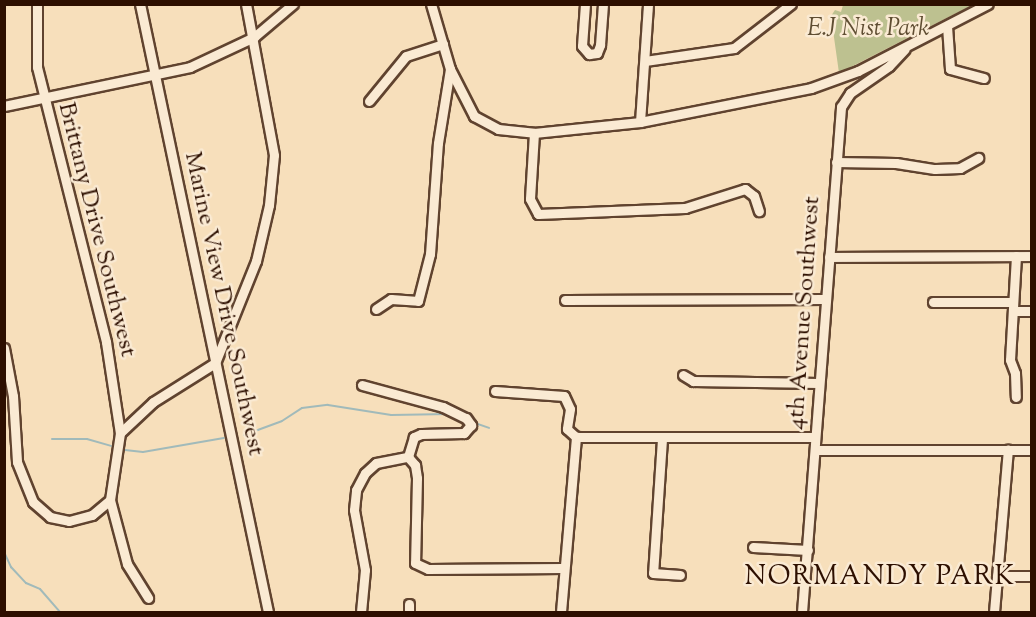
<!DOCTYPE html>
<style>
body{margin:0}
#map{position:relative;width:1036px;height:617px;overflow:hidden;background:#f7dfbb;font-family:"Sorts Mill Goudy",serif}
div>[style]{position:absolute}
.green>*{inset:0;background:#bdc190}
.stream>*{height:2px;margin:-1px;padding:0 1px;transform-origin:1px;border-radius:1px;background:#a1baba}
.roads{filter:drop-shadow(2px 0 #60432f) drop-shadow(-2px 0 #60432f) drop-shadow(0 2px #60432f) drop-shadow(0 -2px #60432f)}
.minor>*{height:9px;margin:-4.5px;padding:0 4.5px;transform-origin:4.5px;border-radius:4.5px;background:#faead3}
span{translate:-50% -50%;white-space:nowrap;text-align:center;line-height:1.15;-webkit-text-stroke:5px #faead3;paint-order:stroke}
.park-label{font-size:24px;color:#5f4d32;font-style:italic}
.street-label{font-size:24px;color:#2d0f00}
.quarter-label{font-size:27px;color:#2d0f00;letter-spacing:1.5px}
.frame{position:absolute;inset:0;border:6px solid #2d0f00;pointer-events:none}
</style>
<div id="map">
<div class="green">
<i style="clip-path:polygon(843px 5px,972px 5px,839px 73px,831px 16px,835px 10px,841px 12px)"></i>
</div>
<div class="stream">
<i style="left:472px;top:422px;width:18px;rotate:19deg"></i>
<i style="left:244px;top:435px;width:40px;rotate:-20.2deg"></i>
<i style="left:282px;top:421px;width:24px;rotate:-33deg"></i>
<i style="left:302px;top:408px;width:26px;rotate:-7deg"></i>
<i style="left:328px;top:405px;width:64px;rotate:9deg"></i>
<i style="left:391px;top:415px;width:59px;rotate:-1deg"></i>
<i style="left:52px;top:439px;width:35px"></i>
<i style="left:87px;top:439px;width:25px;rotate:16deg"></i>
<i style="left:125px;top:450px;width:18px;rotate:6deg"></i>
<i style="left:143px;top:452px;width:82px;rotate:-9.8deg"></i>
<i style="left:4px;top:552px;width:17px;rotate:65deg"></i>
<i style="left:11px;top:567px;width:22px;rotate:47deg"></i>
<i style="left:26px;top:583px;width:15px;rotate:23deg"></i>
<i style="left:40px;top:589px;width:30px;rotate:49deg"></i>
</div>
<div class="roads">
<div class="minor">
<i style="left:37px;top:4px;width:63px;rotate:90deg"></i>
<i style="left:37px;top:67px;width:284px;rotate:75.9deg"></i>
<i style="left:106px;top:342px;width:92px;rotate:81.3deg"></i>
<i style="left:120px;top:433px;width:68px;rotate:98.5deg"></i>
<i style="left:110px;top:500px;width:66px;rotate:75.1deg"></i>
<i style="left:127px;top:564px;width:40px;rotate:58deg"></i>
<i style="left:140px;top:4px;width:621px;rotate:78.11deg"></i>
<i style="left:431px;top:4px;width:68px;rotate:73.7deg"></i>
<i style="left:450px;top:69px;width:53px;rotate:62.9deg"></i>
<i style="left:474px;top:116px;width:27px;rotate:28deg"></i>
<i style="left:498px;top:129px;width:36px;rotate:6deg"></i>
<i style="left:534px;top:133px;width:107px;rotate:-5.9deg"></i>
<i style="left:640px;top:122px;width:174px;rotate:-11.2deg"></i>
<i style="left:811px;top:88px;width:50px;rotate:-19.9deg"></i>
<i style="left:858px;top:71px;width:146px;rotate:-27.3deg"></i>
<i style="left:585px;top:4px;width:42px;rotate:94.1deg"></i>
<i style="left:582px;top:46px;width:11px;rotate:49deg"></i>
<i style="left:589px;top:54px;width:8px;rotate:-7deg"></i>
<i style="left:597px;top:53px;width:9px;rotate:-69deg"></i>
<i style="left:600px;top:45px;width:41px;rotate:-85.8deg"></i>
<i style="left:947px;top:26px;width:43px;rotate:86deg"></i>
<i style="left:950px;top:69px;width:35px;rotate:15deg"></i>
<i style="left:645px;top:61px;width:90px;rotate:-8.3deg"></i>
<i style="left:734px;top:48px;width:72px;rotate:-37.7deg"></i>
<i style="left:369px;top:101px;width:58px;rotate:-50.6deg"></i>
<i style="left:406px;top:56px;width:39px;rotate:-18deg"></i>
<i style="left:4px;top:106px;width:190px;rotate:-11.8deg"></i>
<i style="left:190px;top:67px;width:71px;rotate:-25.1deg"></i>
<i style="left:254px;top:37px;width:51px;rotate:-40.2deg"></i>
<i style="left:640px;top:122px;width:118px;rotate:-86.1deg"></i>
<i style="left:534px;top:133px;width:66px;rotate:93.5deg"></i>
<i style="left:530px;top:199px;width:17px;rotate:62deg"></i>
<i style="left:538px;top:214px;width:147px;rotate:-2.3deg"></i>
<i style="left:685px;top:208px;width:63px;rotate:-17.6deg"></i>
<i style="left:745px;top:189px;width:11px;rotate:38deg"></i>
<i style="left:754px;top:196px;width:16px;rotate:72deg"></i>
<i style="left:836px;top:162px;width:60px;rotate:1deg"></i>
<i style="left:896px;top:163px;width:39px;rotate:9deg"></i>
<i style="left:935px;top:169px;width:25px;rotate:-2deg"></i>
<i style="left:960px;top:168px;width:21px;rotate:-29deg"></i>
<i style="left:1016px;top:256px;width:104px;rotate:93.3deg"></i>
<i style="left:1010px;top:360px;width:14px;rotate:69deg"></i>
<i style="left:1015px;top:373px;width:24px;rotate:88deg"></i>
<i style="left:829px;top:257px;width:203px;rotate:-0.3deg"></i>
<i style="left:565px;top:300px;width:261px;rotate:-0.2deg"></i>
<i style="left:933px;top:302px;width:80px"></i>
<i style="left:376px;top:309px;width:18px;rotate:-34deg"></i>
<i style="left:391px;top:299px;width:27px;rotate:4deg"></i>
<i style="left:418px;top:301px;width:49px;rotate:-75.7deg"></i>
<i style="left:430px;top:254px;width:111px;rotate:-85.9deg"></i>
<i style="left:438px;top:143px;width:75px;rotate:-80.8deg"></i>
<i style="left:1013px;top:311px;width:19px"></i>
<i style="left:4px;top:348px;width:49px;rotate:79.4deg"></i>
<i style="left:13px;top:396px;width:66px;rotate:86.5deg"></i>
<i style="left:17px;top:462px;width:43px;rotate:68.2deg"></i>
<i style="left:33px;top:502px;width:23px;rotate:41deg"></i>
<i style="left:50px;top:517px;width:19px;rotate:12deg"></i>
<i style="left:69px;top:521px;width:24px;rotate:-15deg"></i>
<i style="left:92px;top:515px;width:23px;rotate:-40deg"></i>
<i style="left:683px;top:375px;width:12px;rotate:31deg"></i>
<i style="left:693px;top:381px;width:125px;rotate:0.9deg"></i>
<i style="left:362px;top:385px;width:84px;rotate:15.2deg"></i>
<i style="left:443px;top:407px;width:25px;rotate:26deg"></i>
<i style="left:466px;top:418px;width:9px;rotate:54deg"></i>
<i style="left:471px;top:425px;width:11px;rotate:131deg"></i>
<i style="left:464px;top:433px;width:43px;rotate:178.7deg"></i>
<i style="left:421px;top:434px;width:8px;rotate:157deg"></i>
<i style="left:414px;top:437px;width:21px;rotate:107deg"></i>
<i style="left:495px;top:391px;width:69px;rotate:4.1deg"></i>
<i style="left:564px;top:396px;width:14px;rotate:65deg"></i>
<i style="left:570px;top:409px;width:20px;rotate:99deg"></i>
<i style="left:567px;top:429px;width:12px;rotate:42deg"></i>
<i style="left:120px;top:433px;width:45px;rotate:-43.2deg"></i>
<i style="left:153px;top:402px;width:73px;rotate:-32.2deg"></i>
<i style="left:215px;top:363px;width:110px;rotate:-68.1deg"></i>
<i style="left:256px;top:261px;width:57px;rotate:-76.9deg"></i>
<i style="left:269px;top:205px;width:50px;rotate:-84.3deg"></i>
<i style="left:274px;top:155px;width:154px;rotate:-100.5deg"></i>
<i style="left:576px;top:437px;width:239px"></i>
<i style="left:662px;top:439px;width:134px;rotate:93.8deg"></i>
<i style="left:653px;top:573px;width:27px;rotate:4deg"></i>
<i style="left:815px;top:450px;width:217px"></i>
<i style="left:408px;top:457px;width:11px;rotate:49deg"></i>
<i style="left:415px;top:465px;width:13px;rotate:81deg"></i>
<i style="left:417px;top:478px;width:85px;rotate:91.3deg"></i>
<i style="left:415px;top:563px;width:14px;rotate:25deg"></i>
<i style="left:428px;top:569px;width:135px;rotate:-0.4deg"></i>
<i style="left:753px;top:547px;width:55px;rotate:3.1deg"></i>
<i style="left:997px;top:576px;width:35px"></i>
<i style="left:361px;top:612px;width:42px;rotate:-84.6deg"></i>
<i style="left:365px;top:570px;width:61px;rotate:-100.4deg"></i>
<i style="left:354px;top:510px;width:20px;rotate:-84deg"></i>
<i style="left:356px;top:490px;width:19px;rotate:-62deg"></i>
<i style="left:365px;top:473px;width:15px;rotate:-42deg"></i>
<i style="left:376px;top:463px;width:33px;rotate:-11deg"></i>
<i style="left:409px;top:612px;width:8px;rotate:-90deg"></i>
<i style="left:561px;top:612px;width:176px;rotate:-85.1deg"></i>
<i style="left:802px;top:612px;width:507px;rotate:-85.58deg"></i>
<i style="left:841px;top:107px;width:17px;rotate:-57deg"></i>
<i style="left:850px;top:93px;width:47px;rotate:-34.7deg"></i>
<i style="left:889px;top:66px;width:23px;rotate:-47deg"></i>
<i style="left:994px;top:612px;width:163px;rotate:-85.1deg"></i>
</div>
</div>
<div class="park-label">
<span style="left:868px;top:30px">E.J Nist Park</span>
</div>
<div class="street-label">
<span style="left:96px;top:230px;rotate:76deg">Brittany Drive Southwest</span>
<span style="left:223px;top:304px;rotate:78deg">Marine View Drive Southwest</span>
<span style="left:805px;top:313px;rotate:-86deg">4th Avenue Southwest</span>
</div>
<div class="quarter-label">
<span style="left:880px;top:578px">NORMANDY PARK</span>
</div>
<div class="frame"></div>
</div>
